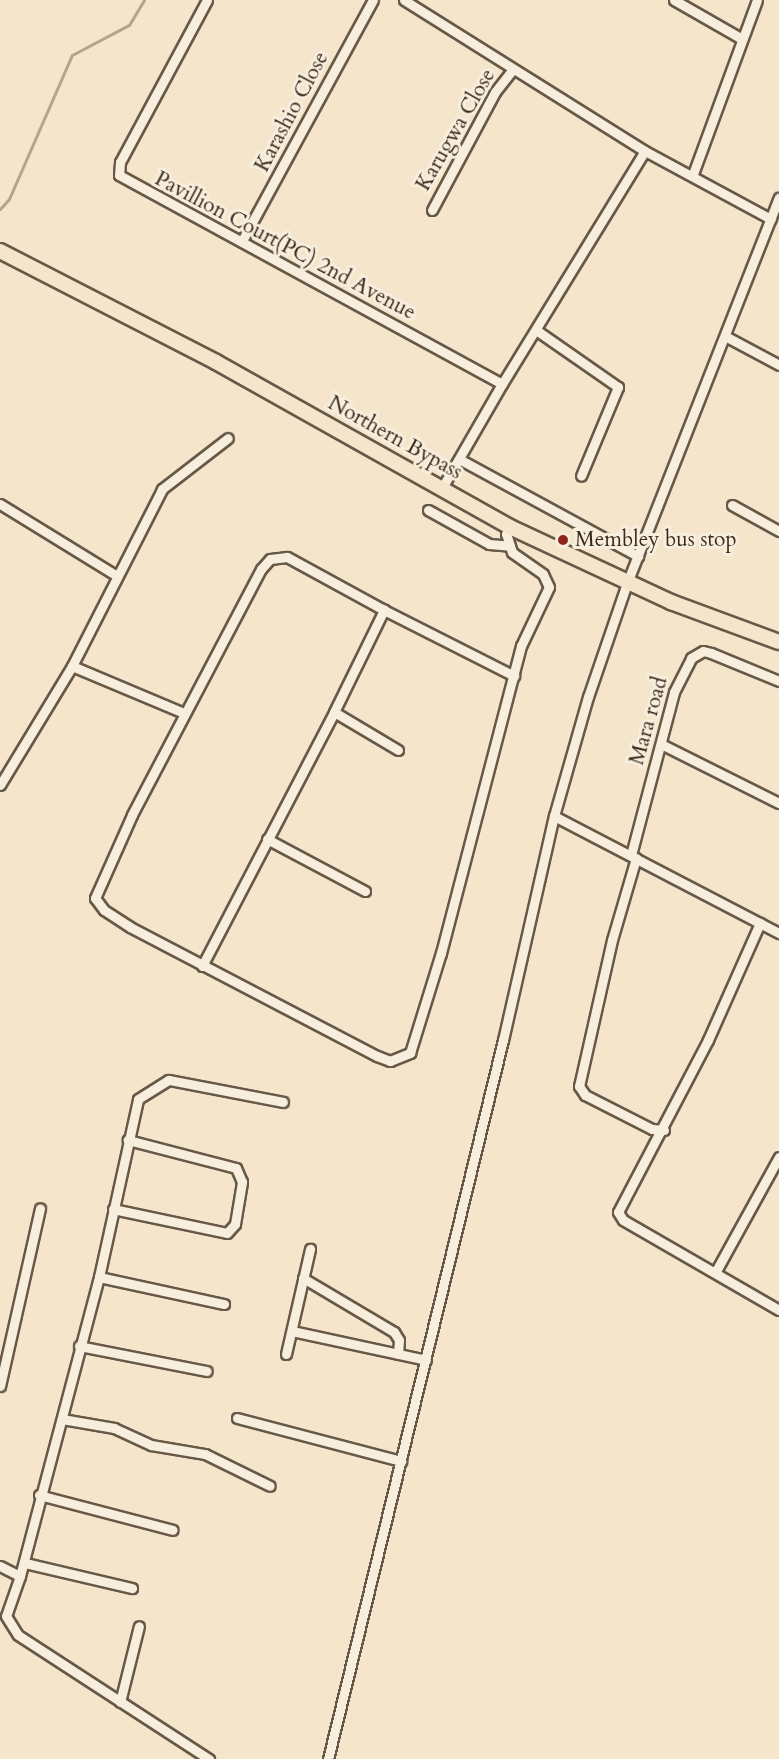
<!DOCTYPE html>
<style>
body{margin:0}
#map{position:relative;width:779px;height:1759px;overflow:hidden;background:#f4e5cb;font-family:Cardo,serif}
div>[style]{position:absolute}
.stream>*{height:3px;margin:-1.5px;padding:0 1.5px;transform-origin:1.5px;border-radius:1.5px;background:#b5a58f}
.roads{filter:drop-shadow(2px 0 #685847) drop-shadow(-2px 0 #685847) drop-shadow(0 2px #685847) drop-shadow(0 -2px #685847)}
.street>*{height:9px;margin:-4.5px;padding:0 4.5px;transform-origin:4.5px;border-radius:4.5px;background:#f8eedd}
.primary>*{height:14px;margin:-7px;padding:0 7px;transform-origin:7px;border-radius:7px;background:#f4e5cb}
.dots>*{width:16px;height:16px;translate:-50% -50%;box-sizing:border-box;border:3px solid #f8eedd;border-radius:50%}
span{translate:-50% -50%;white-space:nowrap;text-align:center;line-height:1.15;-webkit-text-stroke:6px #f8eedd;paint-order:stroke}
.street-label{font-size:21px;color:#3a291b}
.poi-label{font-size:21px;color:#3a291b}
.left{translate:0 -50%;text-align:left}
</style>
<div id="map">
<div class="stream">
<i style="left:0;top:209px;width:13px;rotate:-48deg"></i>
<i style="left:9px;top:199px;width:157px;rotate:-66.4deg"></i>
<i style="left:72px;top:55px;width:64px;rotate:-27.8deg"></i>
<i style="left:129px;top:25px;width:29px;rotate:-59deg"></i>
</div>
<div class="roads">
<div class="street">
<i style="left:207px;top:0;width:184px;rotate:118.2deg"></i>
<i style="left:120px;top:162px;width:13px;rotate:94deg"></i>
<i style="left:119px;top:175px;width:436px;rotate:28.6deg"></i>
<i style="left:502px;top:384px;width:120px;rotate:120deg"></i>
<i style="left:404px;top:0;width:284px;rotate:32.1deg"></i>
<i style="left:645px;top:151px;width:143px;rotate:28.4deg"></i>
<i style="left:674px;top:0;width:78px;rotate:29.8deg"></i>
<i style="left:693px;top:174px;width:185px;rotate:-69.8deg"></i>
<i style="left:432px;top:210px;width:134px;rotate:-61.9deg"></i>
<i style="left:495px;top:92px;width:29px;rotate:-52deg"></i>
<i style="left:242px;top:241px;width:274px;rotate:-61.5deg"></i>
<i style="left:536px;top:330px;width:100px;rotate:34.8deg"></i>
<i style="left:618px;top:387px;width:96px;rotate:112.6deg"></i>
<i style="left:725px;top:336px;width:61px;rotate:28.2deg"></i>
<i style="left:502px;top:384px;width:273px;rotate:-58.5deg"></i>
<i style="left:459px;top:459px;width:204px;rotate:28.5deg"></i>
<i style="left:0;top:504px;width:137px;rotate:31.6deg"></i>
<i style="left:732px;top:505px;width:54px;rotate:29deg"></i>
<i style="left:428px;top:510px;width:70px;rotate:29.1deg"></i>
<i style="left:489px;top:544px;width:21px;rotate:5deg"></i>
<i style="left:384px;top:610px;width:146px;rotate:26.9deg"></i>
<i style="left:72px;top:666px;width:199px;rotate:-63deg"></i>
<i style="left:162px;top:489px;width:83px;rotate:-37.7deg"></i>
<i style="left:661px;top:744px;width:132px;rotate:26.6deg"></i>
<i style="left:398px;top:750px;width:74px;rotate:-149.3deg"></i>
<i style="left:334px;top:712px;width:114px;rotate:-63.9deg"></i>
<i style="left:384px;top:610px;width:111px;rotate:-151.3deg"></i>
<i style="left:287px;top:557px;width:17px;rotate:173deg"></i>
<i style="left:270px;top:559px;width:13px;rotate:132deg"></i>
<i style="left:261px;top:569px;width:278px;rotate:117.7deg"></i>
<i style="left:132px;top:815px;width:91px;rotate:114deg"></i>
<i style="left:95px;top:898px;width:15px;rotate:53deg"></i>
<i style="left:104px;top:910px;width:31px;rotate:33deg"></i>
<i style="left:130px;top:927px;width:279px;rotate:27.6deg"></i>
<i style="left:377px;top:1056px;width:14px;rotate:21deg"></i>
<i style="left:390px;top:1061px;width:22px;rotate:-22deg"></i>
<i style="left:410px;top:1053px;width:105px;rotate:-72.8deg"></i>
<i style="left:441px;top:953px;width:317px;rotate:-75.4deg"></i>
<i style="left:521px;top:646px;width:65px;rotate:-64.6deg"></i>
<i style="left:549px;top:587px;width:14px;rotate:-115deg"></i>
<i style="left:543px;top:574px;width:38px;rotate:-145deg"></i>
<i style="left:512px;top:552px;width:19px;rotate:-108deg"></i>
<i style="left:506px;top:534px;width:8px;rotate:-60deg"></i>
<i style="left:0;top:785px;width:139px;rotate:-58.8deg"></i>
<i style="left:72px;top:666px;width:121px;rotate:22.8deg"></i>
<i style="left:554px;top:816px;width:254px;rotate:27.5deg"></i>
<i style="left:267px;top:839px;width:111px;rotate:28deg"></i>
<i style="left:631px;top:855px;width:169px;rotate:-75.2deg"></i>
<i style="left:674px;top:692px;width:38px;rotate:-63deg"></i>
<i style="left:691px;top:658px;width:14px;rotate:-30deg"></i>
<i style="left:703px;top:651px;width:8px;rotate:14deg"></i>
<i style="left:711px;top:653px;width:74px;rotate:22.4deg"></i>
<i style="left:636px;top:858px;width:85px;rotate:106.3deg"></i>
<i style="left:612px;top:940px;width:150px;rotate:102.7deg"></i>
<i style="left:579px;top:1086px;width:11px;rotate:56deg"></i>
<i style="left:585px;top:1095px;width:75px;rotate:26.9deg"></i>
<i style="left:652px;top:1129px;width:12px;rotate:5deg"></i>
<i style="left:760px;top:923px;width:128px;rotate:114deg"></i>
<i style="left:708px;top:1040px;width:194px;rotate:117.6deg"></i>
<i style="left:618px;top:1212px;width:9px;rotate:58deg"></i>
<i style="left:623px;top:1220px;width:180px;rotate:30deg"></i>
<i style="left:202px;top:966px;width:286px;rotate:-62.5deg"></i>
<i style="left:113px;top:1209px;width:116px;rotate:11.9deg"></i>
<i style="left:227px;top:1233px;width:12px;rotate:-48deg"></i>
<i style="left:235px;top:1224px;width:43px;rotate:-80.5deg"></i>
<i style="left:242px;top:1182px;width:15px;rotate:-113deg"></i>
<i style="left:236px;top:1168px;width:112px;rotate:-165.5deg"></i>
<i style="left:716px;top:1271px;width:130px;rotate:-61.1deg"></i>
<i style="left:99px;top:1277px;width:128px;rotate:12.2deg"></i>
<i style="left:303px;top:1278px;width:106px;rotate:30.7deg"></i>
<i style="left:394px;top:1332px;width:9px;rotate:58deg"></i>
<i style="left:399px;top:1340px;width:14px;rotate:94deg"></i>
<i style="left:292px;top:1331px;width:137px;rotate:12.2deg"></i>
<i style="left:79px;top:1346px;width:130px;rotate:11.1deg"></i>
<i style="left:286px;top:1354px;width:108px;rotate:-77.1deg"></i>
<i style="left:0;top:1386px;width:182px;rotate:-77.3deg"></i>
<i style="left:237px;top:1418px;width:170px;rotate:14.7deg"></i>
<i style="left:62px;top:1419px;width:53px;rotate:9.8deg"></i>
<i style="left:114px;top:1428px;width:41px;rotate:24.7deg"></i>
<i style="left:151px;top:1445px;width:55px;rotate:9.5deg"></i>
<i style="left:205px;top:1454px;width:72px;rotate:26.2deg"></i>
<i style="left:39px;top:1495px;width:138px;rotate:14.6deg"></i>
<i style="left:25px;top:1563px;width:110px;rotate:13.2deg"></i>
<i style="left:0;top:1566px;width:22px;rotate:27deg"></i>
<i style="left:20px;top:1576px;width:42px;rotate:109.3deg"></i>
<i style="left:6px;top:1616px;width:22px;rotate:58deg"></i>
<i style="left:18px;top:1635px;width:228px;rotate:33deg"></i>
<i style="left:20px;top:1576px;width:309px;rotate:-75.2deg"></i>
<i style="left:99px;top:1277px;width:182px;rotate:-77.6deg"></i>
<i style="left:138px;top:1099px;width:36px;rotate:-32deg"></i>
<i style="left:169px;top:1080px;width:116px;rotate:10.9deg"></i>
<i style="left:120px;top:1702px;width:78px;rotate:-76deg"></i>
<i style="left:328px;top:1759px;width:740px;rotate:-76.32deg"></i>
<i style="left:503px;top:1040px;width:230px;rotate:-77.2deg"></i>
<i style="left:554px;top:816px;width:124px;rotate:-74.1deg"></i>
<i style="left:588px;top:697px;width:120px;rotate:-71.1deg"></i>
<i style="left:627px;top:583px;width:414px;rotate:-68.5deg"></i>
</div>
<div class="primary">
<i style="left:0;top:251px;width:243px;rotate:27.2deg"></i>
<i style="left:216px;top:362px;width:337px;rotate:29.3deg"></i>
<i style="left:510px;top:527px;width:178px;rotate:25deg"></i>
<i style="left:671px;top:602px;width:115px;rotate:20.3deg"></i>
</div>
</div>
<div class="dots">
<i style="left:563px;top:540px;background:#8f2418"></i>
</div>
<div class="street-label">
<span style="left:292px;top:112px;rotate:-62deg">Karashio Close</span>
<span style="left:456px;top:130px;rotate:-60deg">Karugwa Close</span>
<span style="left:285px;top:246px;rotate:28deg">Pavillion Court(PC) 2nd Avenue</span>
<span style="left:395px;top:438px;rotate:29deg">Northern Bypass</span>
<span style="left:649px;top:721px;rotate:-74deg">Mara road</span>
</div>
<div class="poi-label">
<span class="left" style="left:575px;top:540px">Membley bus stop</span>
</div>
</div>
